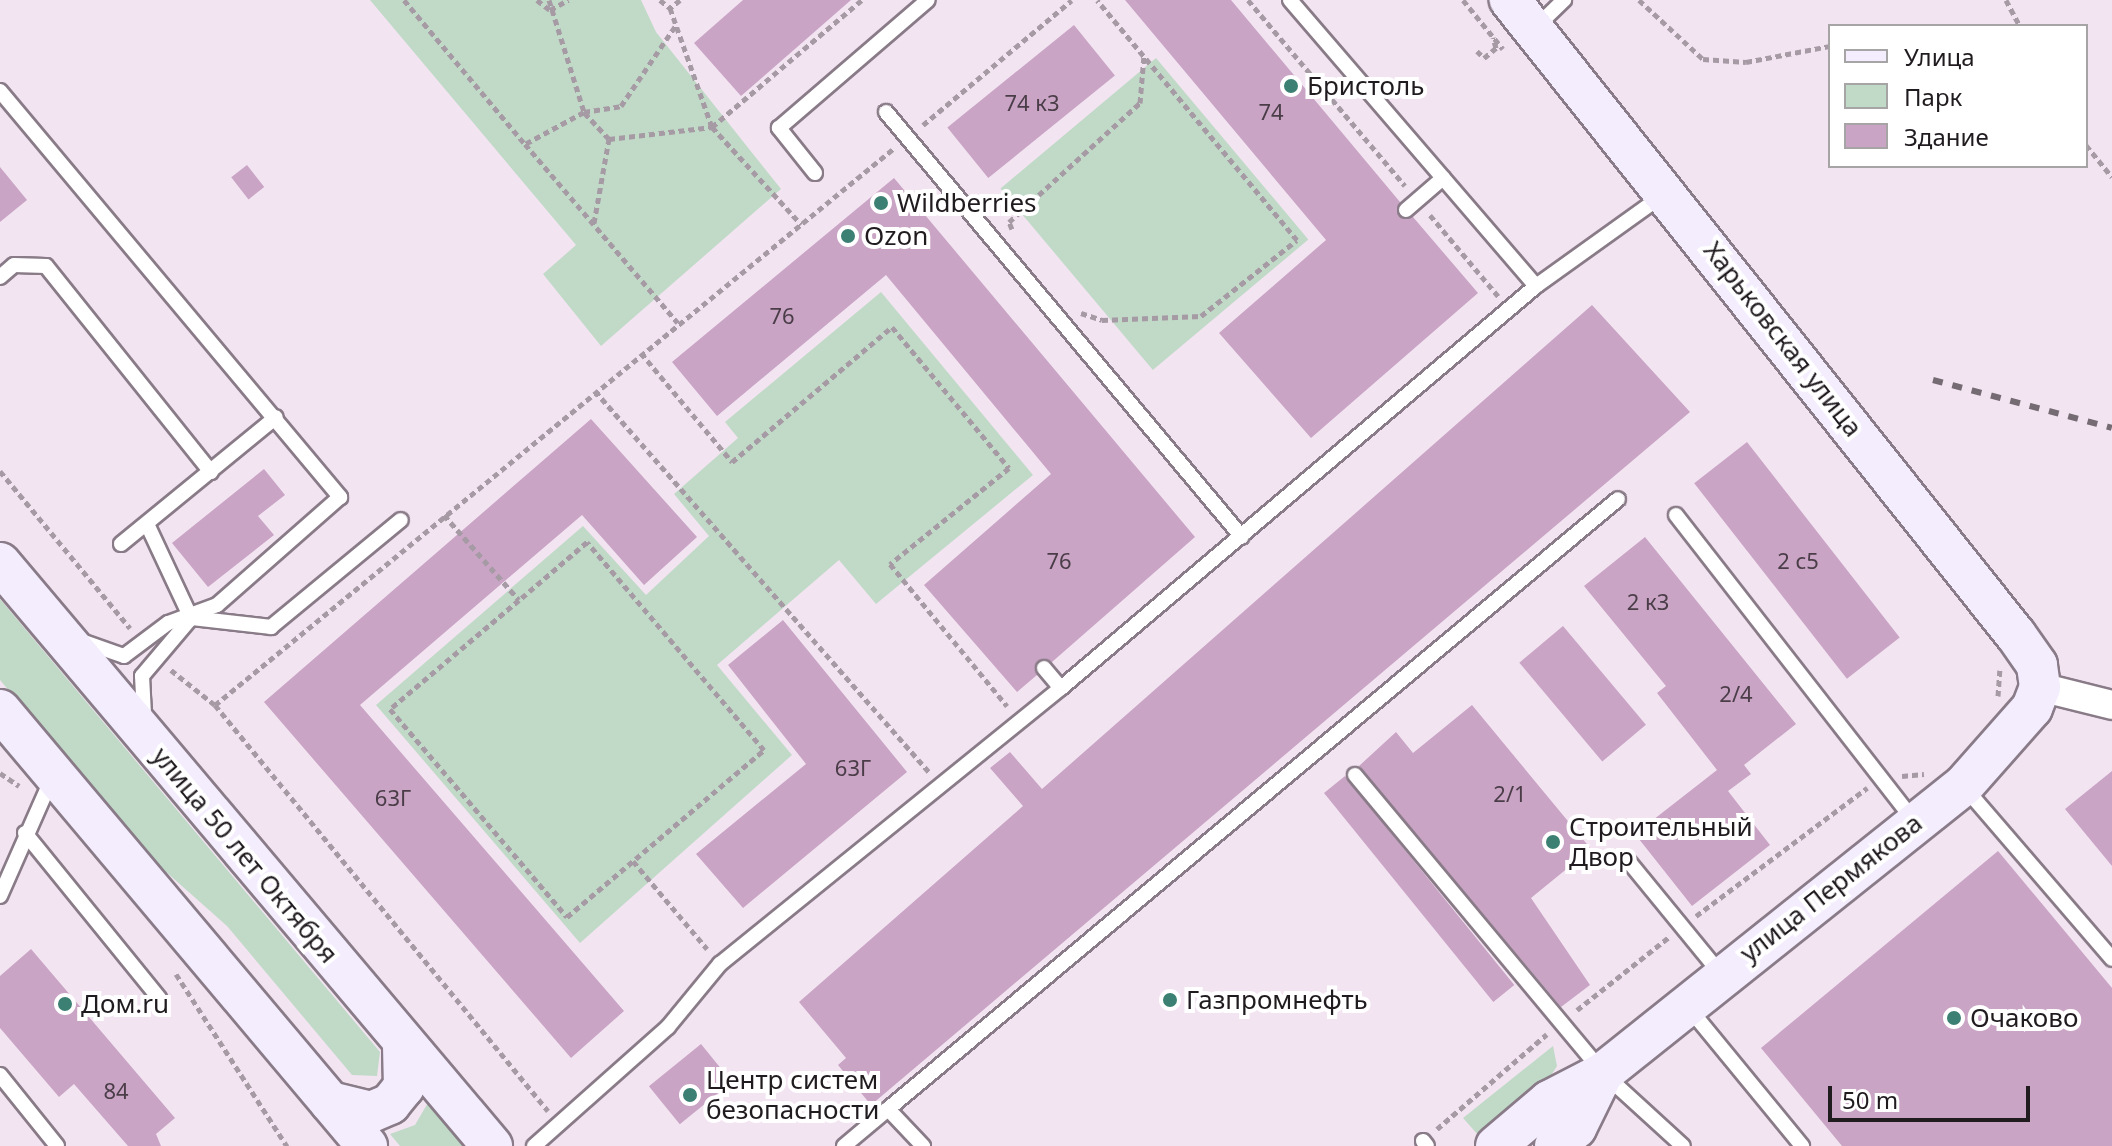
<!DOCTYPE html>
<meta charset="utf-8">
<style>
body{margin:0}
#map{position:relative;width:2112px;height:1146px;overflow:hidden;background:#f3e4f2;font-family:"Noto Sans",sans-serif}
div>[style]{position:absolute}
.green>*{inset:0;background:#c0dac7;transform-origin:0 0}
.building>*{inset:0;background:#c9a4c5;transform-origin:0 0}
.path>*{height:5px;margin-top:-2.5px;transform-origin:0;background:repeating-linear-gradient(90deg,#a69aa5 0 6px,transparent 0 10px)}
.roads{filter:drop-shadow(2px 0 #897b87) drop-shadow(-2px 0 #897b87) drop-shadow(0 2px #897b87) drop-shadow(0 -2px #897b87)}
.lane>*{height:14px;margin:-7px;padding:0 7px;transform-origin:7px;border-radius:7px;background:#fff}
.street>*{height:28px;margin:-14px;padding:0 14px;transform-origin:14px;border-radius:14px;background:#fff}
.secondary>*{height:40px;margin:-20px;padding:0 20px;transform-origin:20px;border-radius:20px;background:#f4edfe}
.rail>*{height:6px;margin-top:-3px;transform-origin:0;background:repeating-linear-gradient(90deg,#746b73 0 10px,transparent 0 20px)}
.dots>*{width:22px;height:22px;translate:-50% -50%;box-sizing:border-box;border:4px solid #fff;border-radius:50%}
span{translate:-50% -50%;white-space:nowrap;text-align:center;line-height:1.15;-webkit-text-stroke:8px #fff;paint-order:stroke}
.number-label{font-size:22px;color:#4a3d48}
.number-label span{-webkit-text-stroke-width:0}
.poi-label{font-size:26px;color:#201b1f}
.left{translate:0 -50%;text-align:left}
.street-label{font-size:26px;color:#201b1f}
.legend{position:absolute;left:1828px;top:24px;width:260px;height:144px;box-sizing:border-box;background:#fff;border:2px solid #a6a4a5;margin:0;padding:10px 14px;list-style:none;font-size:24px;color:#201b1f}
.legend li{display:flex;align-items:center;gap:16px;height:40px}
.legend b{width:40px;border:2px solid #a6a4a5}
.scale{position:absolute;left:1828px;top:1086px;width:202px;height:36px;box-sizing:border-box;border:4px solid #201b1f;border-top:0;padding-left:10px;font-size:24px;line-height:28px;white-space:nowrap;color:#201b1f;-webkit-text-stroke:6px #fff;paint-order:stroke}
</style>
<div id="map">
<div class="green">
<i style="clip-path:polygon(370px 0,641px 0,656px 32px,781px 189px,601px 346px,543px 274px,576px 245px)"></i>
<i style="left:1156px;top:58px;width:237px;height:203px;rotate:50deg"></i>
<i style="clip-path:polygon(881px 292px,1033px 475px,876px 604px,839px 560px,717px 665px,792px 755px,580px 943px,376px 705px,583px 526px,646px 595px,709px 536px,674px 494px,738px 438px,725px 422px)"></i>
<i style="clip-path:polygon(0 599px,380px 1052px,377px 1076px,352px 1075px,227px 926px,147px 855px,0 680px)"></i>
<i style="clip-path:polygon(1553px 1046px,1557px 1066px,1550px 1077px,1479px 1136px,1463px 1118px)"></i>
<i style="clip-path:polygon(429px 1101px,466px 1146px,400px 1146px,390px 1134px,415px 1125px)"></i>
</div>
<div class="building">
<i style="clip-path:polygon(743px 0,851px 0,741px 96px,694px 43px)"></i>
<i style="clip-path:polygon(1125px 0,1231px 0,1400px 202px,1398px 216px,1413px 217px,1478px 293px,1311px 438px,1219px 333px,1326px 240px)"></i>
<i style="left:1074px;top:25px;width:65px;height:163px;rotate:51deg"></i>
<i style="left:247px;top:165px;width:28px;height:20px;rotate:52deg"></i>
<i style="clip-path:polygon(0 167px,27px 200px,0 222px)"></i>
<i style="clip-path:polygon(894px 178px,1195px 537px,1052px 662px,1037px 661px,1037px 675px,1017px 692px,924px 585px,1051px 474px,886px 275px,717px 416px,672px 362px)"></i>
<i style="clip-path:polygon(1592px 305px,1690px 412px,871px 1105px,838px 1065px,846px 1058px,799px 1002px,1023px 806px,990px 768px,1010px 752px,1042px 789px)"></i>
<i style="clip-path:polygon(591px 419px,697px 537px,644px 585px,582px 515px,360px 705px,624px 1011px,571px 1058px,264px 702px)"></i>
<i style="left:1747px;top:442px;width:248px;height:67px;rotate:52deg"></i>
<i style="clip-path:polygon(264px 469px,285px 495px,258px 516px,274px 535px,208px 587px,172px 543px)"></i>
<i style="clip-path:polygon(1645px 537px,1796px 724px,1744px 765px,1751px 774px,1728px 791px,1770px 845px,1692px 906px,1635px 834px,1717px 770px,1657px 693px,1666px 686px,1584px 586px)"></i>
<i style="clip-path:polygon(783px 620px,907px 772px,743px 908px,696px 854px,806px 764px,728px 665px)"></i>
<i style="left:1563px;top:626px;width:129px;height:57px;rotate:50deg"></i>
<i style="clip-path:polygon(1472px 705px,1591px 849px,1531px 898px,1590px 985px,1561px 1007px,1359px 766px,1396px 732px,1413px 753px)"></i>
<i style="clip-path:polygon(2112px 771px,2112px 866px,2065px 809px)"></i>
<i style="left:1345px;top:776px;width:269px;height:27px;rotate:51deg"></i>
<i style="clip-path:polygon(1998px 851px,2112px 988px,2112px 1146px,1842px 1146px,1761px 1048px)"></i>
<i style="clip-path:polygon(31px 949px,175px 1118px,156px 1134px,161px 1146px,128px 1146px,74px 1084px,59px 1097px,0 1028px,0 976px)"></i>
<i style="left:701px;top:1044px;width:49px;height:67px;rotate:51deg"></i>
</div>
<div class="path">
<i style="left:404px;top:0;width:188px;rotate:50deg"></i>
<i style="left:537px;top:0;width:16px;rotate:38deg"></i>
<i style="left:550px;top:10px;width:21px;rotate:-29deg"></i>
<i style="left:549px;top:0;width:117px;rotate:72.6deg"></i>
<i style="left:584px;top:112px;width:67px;rotate:151.5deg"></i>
<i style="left:525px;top:144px;width:235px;rotate:49.5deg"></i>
<i style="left:660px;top:0;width:13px;rotate:39deg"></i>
<i style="left:680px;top:0;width:13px;rotate:141deg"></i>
<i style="left:670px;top:8px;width:126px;rotate:70.6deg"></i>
<i style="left:712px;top:127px;width:132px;rotate:47.5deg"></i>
<i style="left:1248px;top:0;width:243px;rotate:49.8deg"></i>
<i style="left:1463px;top:0;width:63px;rotate:50.8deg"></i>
<i style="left:1639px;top:0;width:87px;rotate:42.7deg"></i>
<i style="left:1703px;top:59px;width:43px;rotate:4deg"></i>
<i style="left:1746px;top:62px;width:86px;rotate:-10.8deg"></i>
<i style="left:2006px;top:0;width:30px;rotate:62deg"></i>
<i style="left:1477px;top:51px;width:10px;rotate:45deg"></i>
<i style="left:1484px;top:58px;width:16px;rotate:-40deg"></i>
<i style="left:1496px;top:48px;width:11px;rotate:-105deg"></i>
<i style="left:923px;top:125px;width:194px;rotate:-40deg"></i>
<i style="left:609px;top:139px;width:104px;rotate:-6.6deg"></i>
<i style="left:712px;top:127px;width:197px;rotate:-40.3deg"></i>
<i style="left:2086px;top:145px;width:41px;rotate:50.9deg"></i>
<i style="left:1430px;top:215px;width:106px;rotate:50deg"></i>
<i style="left:594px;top:223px;width:85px;rotate:-79.9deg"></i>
<i style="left:609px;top:139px;width:37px;rotate:-133deg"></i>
<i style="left:584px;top:112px;width:37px;rotate:-9deg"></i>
<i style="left:621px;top:106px;width:98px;rotate:-55.8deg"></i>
<i style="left:1012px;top:229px;width:8px;rotate:-113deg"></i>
<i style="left:1009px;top:222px;width:177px;rotate:-42.3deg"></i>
<i style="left:1140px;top:103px;width:48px;rotate:-85.2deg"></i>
<i style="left:1081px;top:313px;width:22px;rotate:18deg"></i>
<i style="left:1102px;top:320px;width:99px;rotate:-2.3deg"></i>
<i style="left:1201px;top:316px;width:122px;rotate:-38.4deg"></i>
<i style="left:1297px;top:240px;width:312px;rotate:-129.8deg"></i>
<i style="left:641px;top:353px;width:142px;rotate:50.1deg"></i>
<i style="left:732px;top:462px;width:209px;rotate:-40.2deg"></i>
<i style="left:892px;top:327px;width:183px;rotate:50.3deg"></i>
<i style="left:1009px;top:468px;width:153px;rotate:141.1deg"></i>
<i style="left:890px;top:564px;width:184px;rotate:50.5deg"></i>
<i style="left:595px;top:391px;width:507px;rotate:48.76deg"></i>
<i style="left:0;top:471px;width:204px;rotate:50.4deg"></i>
<i style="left:444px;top:515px;width:113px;rotate:48.6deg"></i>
<i style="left:519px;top:600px;width:169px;rotate:139.8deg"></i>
<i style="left:390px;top:709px;width:273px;rotate:49.6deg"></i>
<i style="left:567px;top:917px;width:258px;rotate:-40.3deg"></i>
<i style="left:764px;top:750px;width:273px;rotate:-130.4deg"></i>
<i style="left:587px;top:542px;width:89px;rotate:139.5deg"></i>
<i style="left:171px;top:670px;width:56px;rotate:38.5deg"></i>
<i style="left:215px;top:705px;width:525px;rotate:50.64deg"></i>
<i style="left:1998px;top:696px;width:26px;rotate:-86deg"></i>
<i style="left:215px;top:705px;width:877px;rotate:-39.35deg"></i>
<i style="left:0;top:773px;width:23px;rotate:34deg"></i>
<i style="left:1902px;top:776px;width:22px;rotate:-5deg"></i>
<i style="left:633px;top:861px;width:115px;rotate:49.9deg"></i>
<i style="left:1696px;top:916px;width:214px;rotate:-36.8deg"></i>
<i style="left:176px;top:974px;width:205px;rotate:57.2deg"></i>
<i style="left:1577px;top:1010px;width:117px;rotate:-38.4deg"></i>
<i style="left:1437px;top:1129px;width:145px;rotate:-40.8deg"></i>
</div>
<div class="roads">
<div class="lane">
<i style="left:1290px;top:0;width:377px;rotate:49.3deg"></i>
<i style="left:1534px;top:29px;width:42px;rotate:-44deg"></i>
<i style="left:0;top:91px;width:530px;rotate:50.06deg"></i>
<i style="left:340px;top:497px;width:164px;rotate:138.7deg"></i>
<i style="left:217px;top:605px;width:52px;rotate:159.8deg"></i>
<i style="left:168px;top:623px;width:55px;rotate:143.1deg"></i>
<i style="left:124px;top:656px;width:42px;rotate:-160.7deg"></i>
<i style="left:886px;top:112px;width:554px;rotate:50.05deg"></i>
<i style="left:815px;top:173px;width:58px;rotate:-128.7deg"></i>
<i style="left:779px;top:128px;width:196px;rotate:-40.7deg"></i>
<i style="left:1406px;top:210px;width:49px;rotate:-40.9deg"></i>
<i style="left:0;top:277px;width:18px;rotate:-41deg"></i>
<i style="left:14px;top:265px;width:32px;rotate:2deg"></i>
<i style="left:46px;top:266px;width:264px;rotate:51.3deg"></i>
<i style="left:1676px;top:515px;width:388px;rotate:52.1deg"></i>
<i style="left:147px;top:524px;width:104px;rotate:64.9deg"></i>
<i style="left:121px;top:544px;width:200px;rotate:-39.3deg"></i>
<i style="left:192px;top:618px;width:80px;rotate:6.5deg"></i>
<i style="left:271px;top:627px;width:168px;rotate:-39.5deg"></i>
<i style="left:1044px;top:668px;width:26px;rotate:50deg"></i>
<i style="left:144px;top:714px;width:38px;rotate:-93deg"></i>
<i style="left:142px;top:676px;width:76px;rotate:-49.8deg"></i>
<i style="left:1355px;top:775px;width:388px;rotate:50.2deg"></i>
<i style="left:1603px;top:1073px;width:108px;rotate:42.4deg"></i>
<i style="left:1966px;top:789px;width:224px;rotate:49.3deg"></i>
<i style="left:25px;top:833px;width:213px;rotate:50.9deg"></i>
<i style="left:1630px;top:863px;width:144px;rotate:50.7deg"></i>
<i style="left:0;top:896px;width:129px;rotate:-66.2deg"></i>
<i style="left:1688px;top:1007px;width:180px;rotate:50.6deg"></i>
<i style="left:0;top:1075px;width:91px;rotate:51.2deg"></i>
<i style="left:888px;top:1109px;width:951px;rotate:-39.88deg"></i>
<i style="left:1423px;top:1141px;width:6px;rotate:51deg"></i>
<i style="left:534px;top:1146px;width:179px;rotate:-41.6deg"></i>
<i style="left:668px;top:1027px;width:82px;rotate:-50.5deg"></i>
<i style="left:720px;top:964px;width:439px;rotate:-39deg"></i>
<i style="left:1061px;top:688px;width:622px;rotate:-40.24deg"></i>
<i style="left:1536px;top:286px;width:156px;rotate:-35.6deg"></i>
<i style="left:844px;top:1146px;width:57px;rotate:-40.1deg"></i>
<i style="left:888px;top:1109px;width:51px;rotate:46.6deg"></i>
</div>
<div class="street">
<i style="left:2040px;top:687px;width:74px;rotate:14deg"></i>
</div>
<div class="secondary">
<i style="left:0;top:563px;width:763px;rotate:49.84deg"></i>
<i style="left:0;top:710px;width:570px;rotate:49.91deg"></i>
<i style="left:330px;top:1102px;width:42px;rotate:13.7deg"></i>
<i style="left:371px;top:1112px;width:21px;rotate:-23deg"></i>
<i style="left:390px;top:1104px;width:22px;rotate:-51deg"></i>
<i style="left:404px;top:1087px;width:42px;rotate:-91.4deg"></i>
<i style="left:1496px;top:1146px;width:70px;rotate:-40.3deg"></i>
<i style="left:1549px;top:1101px;width:61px;rotate:-27.4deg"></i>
<i style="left:1603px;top:1073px;width:460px;rotate:-38.6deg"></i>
<i style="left:1963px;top:786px;width:104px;rotate:-48.5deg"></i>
<i style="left:2032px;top:708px;width:22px;rotate:-69deg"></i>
<i style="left:2040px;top:687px;width:22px;rotate:-98deg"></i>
<i style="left:2037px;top:665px;width:38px;rotate:-125deg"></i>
<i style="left:2015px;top:634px;width:811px;rotate:-128.54deg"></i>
<i style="left:1555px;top:1146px;width:28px;rotate:-41deg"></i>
<i style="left:1576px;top:1128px;width:61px;rotate:-63.9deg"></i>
</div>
</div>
<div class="rail">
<i style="left:1933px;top:380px;width:185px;rotate:15deg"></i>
</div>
<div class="dots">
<i style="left:1291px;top:86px;background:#3c8073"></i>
<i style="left:881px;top:203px;background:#3c8073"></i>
<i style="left:848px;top:236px;background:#3c8073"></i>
<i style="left:1553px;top:842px;background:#3c8073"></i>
<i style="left:1170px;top:1000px;background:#3c8073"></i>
<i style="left:65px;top:1004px;background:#3c8073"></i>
<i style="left:1954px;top:1018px;background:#3c8073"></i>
<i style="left:690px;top:1095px;background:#3c8073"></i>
</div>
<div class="number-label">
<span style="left:1032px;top:103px">74 к3</span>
<span style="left:1271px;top:112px">74</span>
<span style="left:782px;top:316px">76</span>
<span style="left:1059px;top:561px">76</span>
<span style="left:1798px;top:561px">2 с5</span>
<span style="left:1648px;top:602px">2 к3</span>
<span style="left:1736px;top:694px">2/4</span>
<span style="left:853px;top:768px">63Г</span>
<span style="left:1510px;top:794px">2/1</span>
<span style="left:393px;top:798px">63Г</span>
<span style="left:116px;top:1091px">84</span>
</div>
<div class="poi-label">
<span class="left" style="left:1307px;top:86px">Бристоль</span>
<span class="left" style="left:897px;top:203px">Wildberries</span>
<span class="left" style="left:864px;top:236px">Ozon</span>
<span class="left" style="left:1569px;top:842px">Строительный<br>Двор</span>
<span class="left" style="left:1186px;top:1000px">Газпромнефть</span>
<span class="left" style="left:81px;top:1004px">Дом.ru</span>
<span class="left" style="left:1970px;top:1018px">Очаково</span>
<span class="left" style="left:706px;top:1095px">Центр систем<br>безопасности</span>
</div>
<div class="street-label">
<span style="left:1783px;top:339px;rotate:52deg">Харьковская улица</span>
<span style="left:245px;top:855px;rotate:50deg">улица 50 лет Октября</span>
<span style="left:1831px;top:888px;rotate:-38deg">улица Пермякова</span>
</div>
<ul class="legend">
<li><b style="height:10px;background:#f4edfe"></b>Улица</li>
<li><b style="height:22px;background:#c0dac7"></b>Парк</li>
<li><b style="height:22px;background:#c9a4c5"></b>Здание</li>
</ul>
<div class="scale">50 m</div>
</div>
